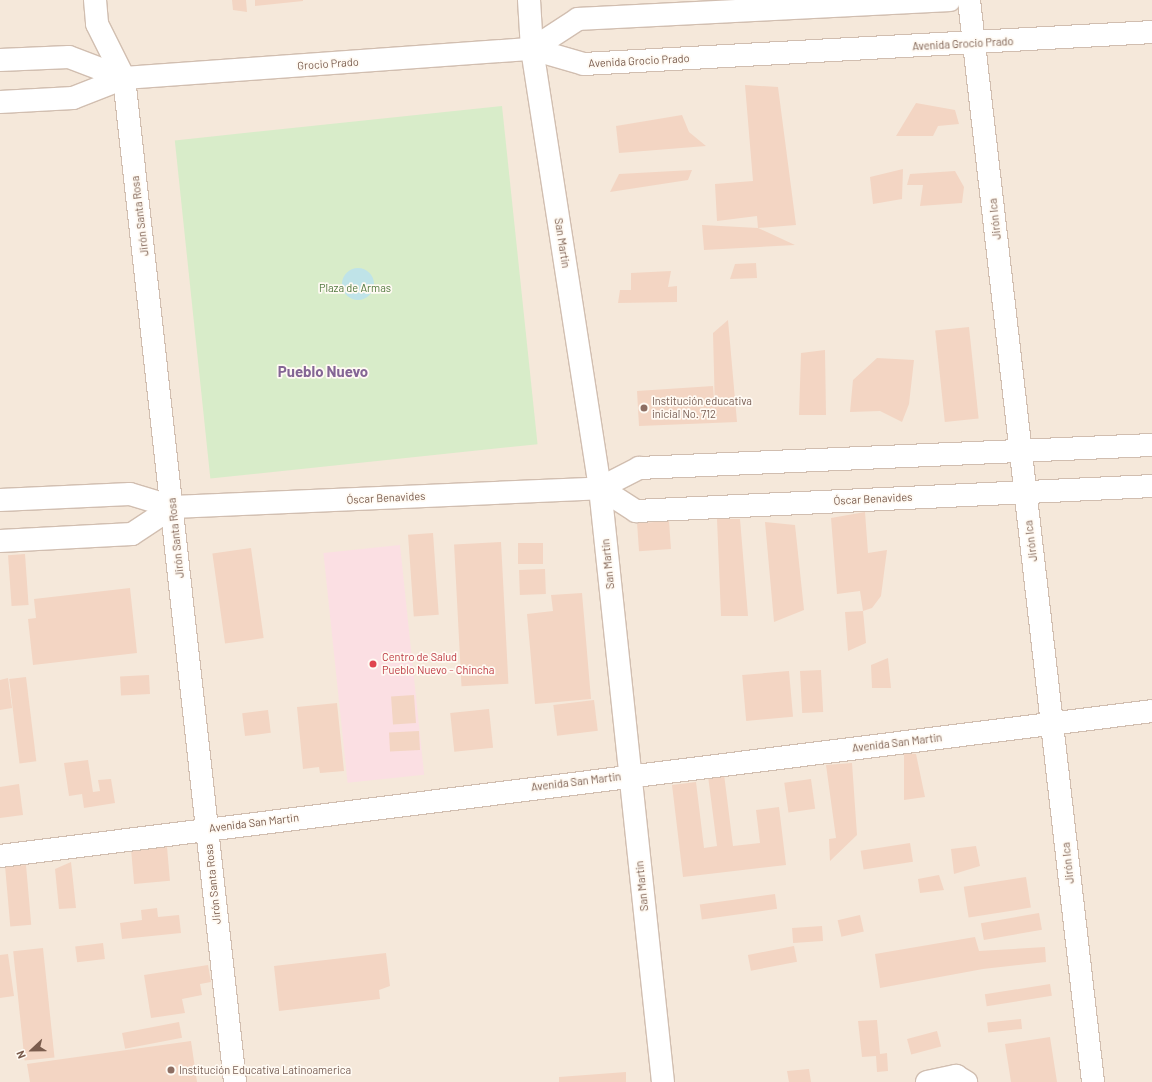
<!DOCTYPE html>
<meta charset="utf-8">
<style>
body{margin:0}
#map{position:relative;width:1152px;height:1082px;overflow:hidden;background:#fdf6ec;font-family:Barlow,sans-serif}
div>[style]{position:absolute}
.residential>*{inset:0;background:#f5e8da;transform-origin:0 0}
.medical>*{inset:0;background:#fbdfe3;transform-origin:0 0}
.green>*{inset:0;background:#d8ecc9;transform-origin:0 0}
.water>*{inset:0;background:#bfe3e8}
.round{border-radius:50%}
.building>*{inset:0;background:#f3d5c3;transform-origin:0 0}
.roads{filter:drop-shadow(1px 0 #d1beb0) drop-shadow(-1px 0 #d1beb0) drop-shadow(0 1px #d1beb0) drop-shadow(0 -1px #d1beb0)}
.minor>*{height:22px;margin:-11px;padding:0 11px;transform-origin:11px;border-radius:11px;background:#fff}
.dots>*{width:11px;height:11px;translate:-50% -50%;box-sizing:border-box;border:2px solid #fffaf3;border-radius:50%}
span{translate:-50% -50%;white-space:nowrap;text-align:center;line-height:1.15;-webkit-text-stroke:3.5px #fffaf3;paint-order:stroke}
.street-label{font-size:11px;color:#7a5c4d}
.park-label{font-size:11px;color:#537a41}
.education-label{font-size:11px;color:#785e54}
.left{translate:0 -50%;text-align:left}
.health-label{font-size:11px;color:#be3a42}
.district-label{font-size:15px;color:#846695;font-weight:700}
.north{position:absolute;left:12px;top:1030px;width:40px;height:40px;-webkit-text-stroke:3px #fffaf3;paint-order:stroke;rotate:248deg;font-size:11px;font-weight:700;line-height:16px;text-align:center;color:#7a5c4d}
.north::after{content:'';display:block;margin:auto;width:14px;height:18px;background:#7a5c4d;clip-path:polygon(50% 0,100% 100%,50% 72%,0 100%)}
</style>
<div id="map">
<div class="residential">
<i style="left:0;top:0;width:1152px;height:1082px"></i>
</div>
<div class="medical">
<i style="left:400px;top:545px;width:231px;height:77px;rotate:84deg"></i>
</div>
<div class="green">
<i style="left:502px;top:106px;width:340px;height:329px;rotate:84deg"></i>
</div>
<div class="water">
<i class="round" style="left:342px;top:268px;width:32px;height:32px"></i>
</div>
<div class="building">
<i style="clip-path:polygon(232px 0,246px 0,247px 12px,233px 10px)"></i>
<i style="clip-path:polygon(255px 0,303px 0,303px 1px,255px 6px)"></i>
<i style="clip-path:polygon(745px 85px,778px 87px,796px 225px,758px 228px,795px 245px,704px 250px,702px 225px,758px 228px,757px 216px,717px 221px,715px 184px,753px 181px)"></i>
<i style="clip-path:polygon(916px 103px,955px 110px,959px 124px,938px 126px,933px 136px,896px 136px)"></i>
<i style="clip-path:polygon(682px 115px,689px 132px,706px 146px,619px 153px,616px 126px)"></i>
<i style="clip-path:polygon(903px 169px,902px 199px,873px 204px,870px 177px)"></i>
<i style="clip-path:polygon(692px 170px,688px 180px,610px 192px,619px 174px)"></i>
<i style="clip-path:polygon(955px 171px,964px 187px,962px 203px,920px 206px,923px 185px,907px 185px,910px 174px)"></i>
<i style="clip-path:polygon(756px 263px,757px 278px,730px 279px,735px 264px)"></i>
<i style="clip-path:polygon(671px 271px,668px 287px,677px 286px,677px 302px,618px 303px,620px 290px,631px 290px,631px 273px)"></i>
<i style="clip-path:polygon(728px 320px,737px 422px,639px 426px,637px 391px,713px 386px,715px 411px,713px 333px)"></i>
<i style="left:969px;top:327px;width:92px;height:34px;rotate:84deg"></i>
<i style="clip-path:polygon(825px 350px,826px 415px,799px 415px,801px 353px)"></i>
<i style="clip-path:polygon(877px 358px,914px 360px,909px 404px,902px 422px,880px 411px,850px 412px,853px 380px)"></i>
<i style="clip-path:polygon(865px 512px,868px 553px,887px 550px,881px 596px,872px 608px,863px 611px,860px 591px,837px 594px,831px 518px)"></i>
<i style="clip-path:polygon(717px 519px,740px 519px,748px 616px,721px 616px)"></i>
<i style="left:669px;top:521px;width:28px;height:32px;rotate:86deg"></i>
<i style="clip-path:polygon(765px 522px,795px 525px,804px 610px,774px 622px)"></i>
<i style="left:433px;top:533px;width:82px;height:25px;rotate:86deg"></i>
<i style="left:501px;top:542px;width:142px;height:47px;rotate:87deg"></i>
<i style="left:518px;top:543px;width:25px;height:21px"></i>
<i style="left:251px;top:548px;width:91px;height:39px;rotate:82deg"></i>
<i style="left:25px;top:554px;width:51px;height:17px;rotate:86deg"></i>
<i style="left:545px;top:569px;width:25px;height:26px;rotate:88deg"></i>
<i style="clip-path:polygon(130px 588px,137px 653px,33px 665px,28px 619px,36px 618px,34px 599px)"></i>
<i style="clip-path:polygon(582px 593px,591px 699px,535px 704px,527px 614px,553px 611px,551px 595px)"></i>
<i style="clip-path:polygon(863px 611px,866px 643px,848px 651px,845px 612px)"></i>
<i style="clip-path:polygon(888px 658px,891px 688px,872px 688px,871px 665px)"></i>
<i style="left:821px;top:670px;width:42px;height:21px;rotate:87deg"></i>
<i style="left:789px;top:671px;width:46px;height:47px;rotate:85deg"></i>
<i style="left:149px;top:675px;width:19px;height:29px;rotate:87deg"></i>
<i style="left:26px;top:677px;width:85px;height:17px;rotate:83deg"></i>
<i style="clip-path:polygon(8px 678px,12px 708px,0 710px,0 680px)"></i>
<i style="left:414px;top:695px;width:28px;height:23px;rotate:86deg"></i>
<i style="left:594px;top:700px;width:31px;height:41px;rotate:83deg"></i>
<i style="clip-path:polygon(337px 703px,344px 771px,320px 773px,319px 767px,303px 769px,297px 707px)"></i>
<i style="left:489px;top:709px;width:39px;height:39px;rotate:84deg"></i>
<i style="left:268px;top:710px;width:23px;height:26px;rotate:83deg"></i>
<i style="left:419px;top:731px;width:19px;height:30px;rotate:87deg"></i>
<i style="clip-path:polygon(904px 753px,916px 754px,925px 797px,904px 800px)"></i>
<i style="clip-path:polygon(88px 760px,93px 792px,100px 791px,98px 780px,111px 779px,115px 803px,84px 808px,82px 794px,69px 796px,64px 763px)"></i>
<i style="clip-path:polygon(852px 763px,857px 835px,830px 861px,829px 839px,836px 838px,826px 765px)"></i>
<i style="clip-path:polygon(724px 774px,733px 846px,760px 843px,756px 810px,779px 807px,786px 865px,683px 877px,672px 785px,696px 782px,704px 848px,717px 846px,708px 776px)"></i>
<i style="left:811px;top:779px;width:30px;height:27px;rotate:82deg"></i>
<i style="clip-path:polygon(19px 784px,23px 815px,0 818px,0 787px)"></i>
<i style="left:910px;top:843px;width:19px;height:50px;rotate:81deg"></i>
<i style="clip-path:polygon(976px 846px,980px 866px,954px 874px,951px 849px)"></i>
<i style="left:167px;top:847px;width:34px;height:36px;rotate:85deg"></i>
<i style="clip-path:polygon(71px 862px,76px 908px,59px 909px,55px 869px)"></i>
<i style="left:26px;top:865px;width:60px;height:21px;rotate:85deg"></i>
<i style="clip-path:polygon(939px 875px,944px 890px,920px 893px,918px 879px)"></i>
<i style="left:1026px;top:877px;width:31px;height:63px;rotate:81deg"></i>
<i style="left:775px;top:894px;width:15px;height:76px;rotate:82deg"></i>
<i style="clip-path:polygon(157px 908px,158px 917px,179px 915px,181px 933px,122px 939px,120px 923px,142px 920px,141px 910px)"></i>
<i style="left:1039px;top:913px;width:17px;height:59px;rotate:80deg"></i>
<i style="left:860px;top:915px;width:17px;height:23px;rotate:77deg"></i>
<i style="left:822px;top:926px;width:15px;height:30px;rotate:86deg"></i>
<i style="clip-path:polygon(975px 937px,979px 951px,1045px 947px,1046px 962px,983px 969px,880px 988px,875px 954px)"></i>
<i style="left:103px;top:943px;width:16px;height:28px;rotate:83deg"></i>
<i style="left:794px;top:946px;width:16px;height:47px;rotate:79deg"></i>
<i style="left:43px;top:948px;width:110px;height:30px;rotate:84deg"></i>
<i style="clip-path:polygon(386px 953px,390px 986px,379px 990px,380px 999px,279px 1011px,274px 966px)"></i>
<i style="clip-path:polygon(8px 954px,14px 996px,0 998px,0 955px)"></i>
<i style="clip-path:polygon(208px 965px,211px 982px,200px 984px,202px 995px,182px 999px,185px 1013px,151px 1018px,144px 975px)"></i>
<i style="left:1050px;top:984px;width:12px;height:66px;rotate:81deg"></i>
<i style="left:1021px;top:1019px;width:10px;height:34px;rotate:84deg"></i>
<i style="clip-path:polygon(877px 1020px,880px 1054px,887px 1053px,888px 1071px,877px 1072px,876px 1056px,862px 1057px,858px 1021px)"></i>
<i style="left:179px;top:1022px;width:16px;height:58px;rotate:79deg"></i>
<i style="left:937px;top:1031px;width:16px;height:31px;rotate:75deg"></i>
<i style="clip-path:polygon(1050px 1037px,1057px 1082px,1011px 1082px,1005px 1044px)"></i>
<i style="clip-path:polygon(191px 1041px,197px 1082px,30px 1082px,27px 1064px)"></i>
<i style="clip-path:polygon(809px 1069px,811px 1082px,789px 1082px,787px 1071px)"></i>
<i style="clip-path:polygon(626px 1072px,626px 1082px,559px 1082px,559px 1077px)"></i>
</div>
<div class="roads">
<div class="minor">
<i style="left:95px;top:0;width:24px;rotate:85deg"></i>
<i style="left:97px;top:24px;width:60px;rotate:63.4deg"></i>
<i style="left:124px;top:78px;width:1010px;rotate:83.69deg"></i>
<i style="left:529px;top:0;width:49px;rotate:86.5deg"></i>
<i style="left:532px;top:49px;width:444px;rotate:81.2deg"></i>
<i style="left:600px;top:488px;width:597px;rotate:83.95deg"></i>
<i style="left:969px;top:0;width:1089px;rotate:83.46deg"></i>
<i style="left:532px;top:49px;width:55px;rotate:-33.1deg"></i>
<i style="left:578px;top:19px;width:372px;rotate:-2.9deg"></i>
<i style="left:0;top:60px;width:69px;rotate:-2.5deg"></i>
<i style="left:69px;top:57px;width:59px;rotate:20.9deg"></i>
<i style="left:0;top:102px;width:73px;rotate:-3.1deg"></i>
<i style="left:73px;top:98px;width:55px;rotate:-21.4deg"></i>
<i style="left:124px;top:78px;width:409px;rotate:-4.1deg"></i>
<i style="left:532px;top:49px;width:54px;rotate:16.1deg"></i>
<i style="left:584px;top:64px;width:569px;rotate:-3.22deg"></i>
<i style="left:600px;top:488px;width:43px;rotate:32.6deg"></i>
<i style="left:636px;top:511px;width:517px;rotate:-2.77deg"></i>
<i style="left:0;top:500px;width:130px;rotate:-2.6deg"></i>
<i style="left:130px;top:494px;width:45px;rotate:16.8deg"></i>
<i style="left:173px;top:507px;width:427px;rotate:-2.5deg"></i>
<i style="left:600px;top:488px;width:44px;rotate:-27.1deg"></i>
<i style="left:639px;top:468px;width:514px;rotate:-2.57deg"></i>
<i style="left:0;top:541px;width:132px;rotate:-3deg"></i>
<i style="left:132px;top:534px;width:49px;rotate:-33.4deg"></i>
<i style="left:0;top:856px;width:1161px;rotate:-7.17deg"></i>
<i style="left:927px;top:1082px;width:30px;rotate:-12deg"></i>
<i style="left:956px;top:1076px;width:12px;rotate:31deg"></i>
</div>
</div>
<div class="dots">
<i style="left:644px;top:408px;background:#8d6e63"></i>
<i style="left:373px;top:664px;background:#e0444e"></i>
<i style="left:171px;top:1070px;background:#8d6e63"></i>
</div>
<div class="street-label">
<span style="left:963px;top:44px;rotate:-3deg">Avenida Grocio Prado</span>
<span style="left:639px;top:61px;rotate:-3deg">Avenida Grocio Prado</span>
<span style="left:328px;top:64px;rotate:-4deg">Grocio Prado</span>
<span style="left:140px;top:216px;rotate:-97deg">Jirón Santa Rosa</span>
<span style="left:995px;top:219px;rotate:-96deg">Jirón Ica</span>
<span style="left:562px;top:243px;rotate:81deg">San Martin</span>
<span style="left:386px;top:498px;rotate:-3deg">Óscar Benavides</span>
<span style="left:873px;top:499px;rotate:-3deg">Óscar Benavides</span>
<span style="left:176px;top:538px;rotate:-96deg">Jirón Santa Rosa</span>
<span style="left:1031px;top:541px;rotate:-97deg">Jirón Ica</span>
<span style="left:608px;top:564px;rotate:-96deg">San Martin</span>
<span style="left:897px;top:743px;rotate:-7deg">Avenida San Martin</span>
<span style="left:576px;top:782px;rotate:-7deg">Avenida San Martin</span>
<span style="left:254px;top:823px;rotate:-7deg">Avenida San Martin</span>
<span style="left:1068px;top:863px;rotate:-96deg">Jirón Ica</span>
<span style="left:213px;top:884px;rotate:-96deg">Jirón Santa Rosa</span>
<span style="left:642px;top:886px;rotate:-96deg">San Martin</span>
</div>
<div class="park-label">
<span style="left:355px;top:288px">Plaza de Armas</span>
</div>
<div class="education-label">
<span class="left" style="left:652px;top:408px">Institución educativa<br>inicial No. 712</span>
<span class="left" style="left:179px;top:1070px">Institución Educativa Latinoamerica</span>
</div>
<div class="health-label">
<span class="left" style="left:382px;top:664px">Centro de Salud<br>Pueblo Nuevo - Chincha</span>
</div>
<div class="district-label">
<span style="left:323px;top:372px">Pueblo Nuevo</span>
</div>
<div class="north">N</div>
</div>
